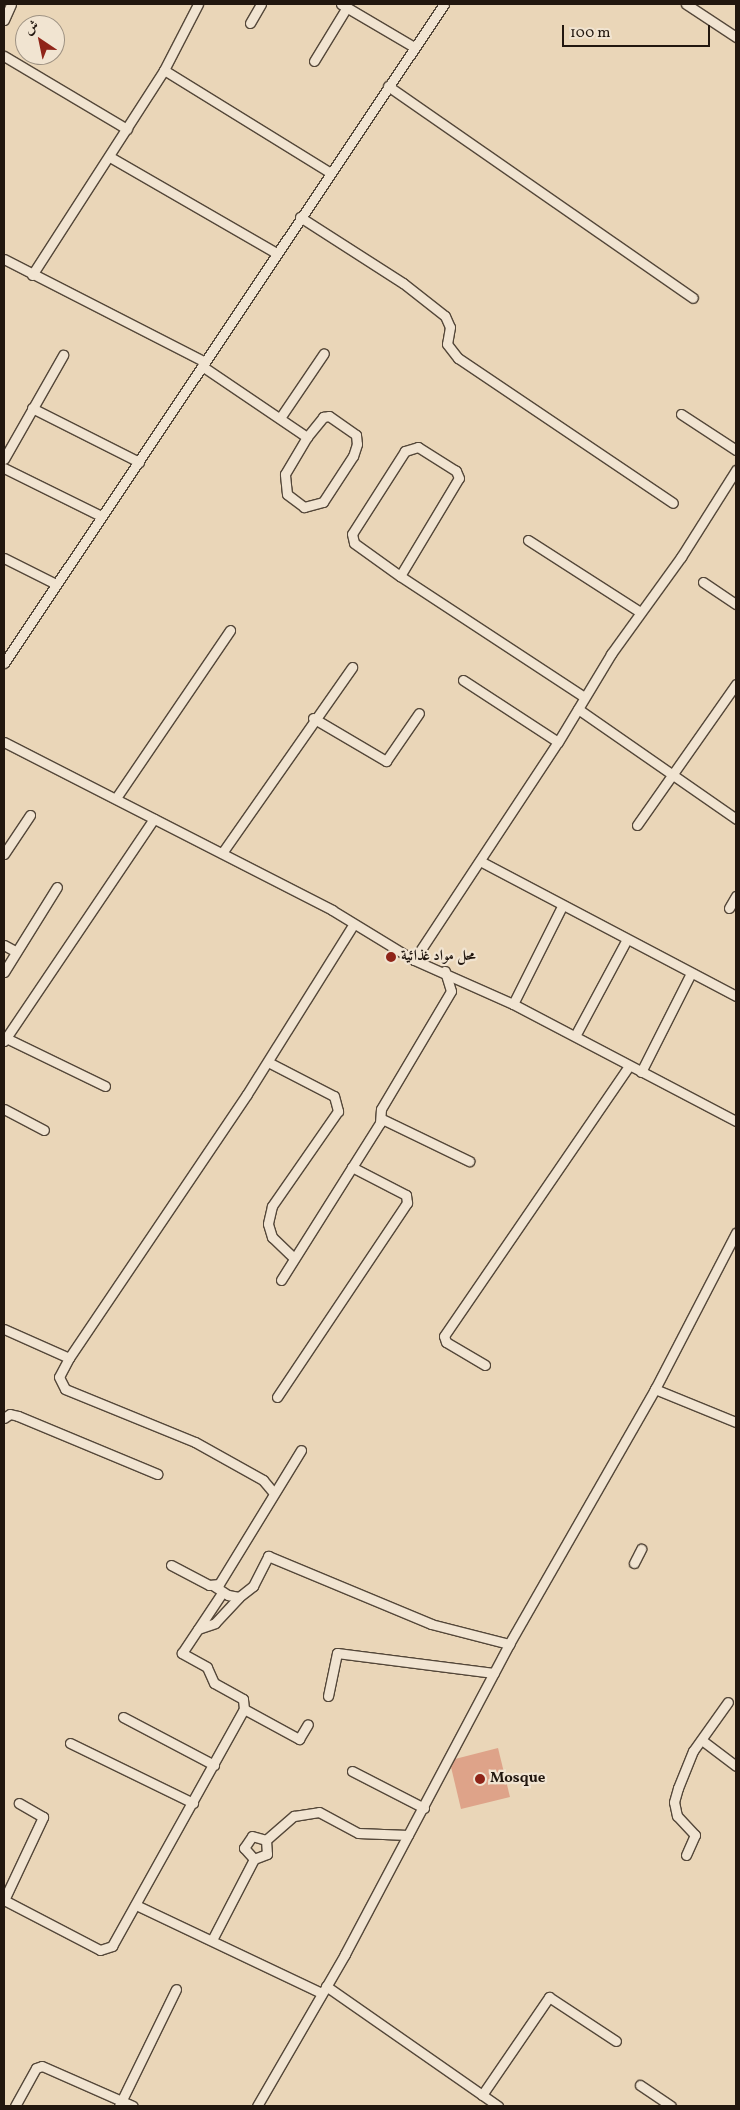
<!DOCTYPE html>
<meta charset="utf-8">
<style>
body{margin:0}
#map{position:relative;width:740px;height:2110px;overflow:hidden;background:#ead6b8;font-family:Vollkorn,Amiri,serif}
div>[style]{position:absolute}
.building>*{inset:0;background:#dea389}
.roads{filter:drop-shadow(1px 0 #544739) drop-shadow(-1px 0 #544739) drop-shadow(0 1px #544739) drop-shadow(0 -1px #544739)}
.minor>*{height:9px;margin:-4.5px;padding:0 4.5px;transform-origin:4.5px;border-radius:4.5px;background:#f1e4d1}
.dots>*{width:14px;height:14px;translate:-50% -50%;box-sizing:border-box;border:2px solid #f1e4d1;border-radius:50%}
span{translate:-50% -50%;white-space:nowrap;text-align:center;line-height:1.15;-webkit-text-stroke:4.5px #f1e4d1;paint-order:stroke}
.poi-label{font-size:15px;color:#22170f;font-weight:700}
.left{translate:0 -50%;text-align:left}
.frame{position:absolute;inset:0;border:5px solid #22170f;pointer-events:none}
.north{position:absolute;left:15px;top:15px;width:50px;height:50px;box-sizing:border-box;background:#f1e4d1;border:1px solid #9e9283;border-radius:50%;rotate:326deg;font-size:14px;font-weight:700;line-height:20px;text-align:center;color:#22170f}
.north::after{content:'';display:block;margin:auto;width:18px;height:22px;background:#8f2418;clip-path:polygon(50% 0,100% 100%,50% 72%,0 100%)}
.scale{position:absolute;left:562px;top:25px;width:148px;height:22px;box-sizing:border-box;border:2px solid #22170f;border-top:0;padding-left:6px;font-size:15px;line-height:18px;white-space:nowrap;color:#22170f;-webkit-text-stroke:4px #f1e4d1;paint-order:stroke}
</style>
<div id="map">
<div class="building">
<i style="clip-path:polygon(498px 1748px,510px 1797px,461px 1809px,451px 1767px,455px 1759px)"></i>
</div>
<div class="roads">
<div class="minor">
<i style="left:341px;top:4px;width:85px;rotate:30.5deg"></i>
<i style="left:686px;top:4px;width:60px;rotate:33.4deg"></i>
<i style="left:4px;top:20px;width:17px;rotate:-66deg"></i>
<i style="left:250px;top:23px;width:22px;rotate:-60deg"></i>
<i style="left:4px;top:56px;width:143px;rotate:30.7deg"></i>
<i style="left:314px;top:61px;width:63px;rotate:-58.6deg"></i>
<i style="left:164px;top:70px;width:196px;rotate:31.7deg"></i>
<i style="left:388px;top:86px;width:371px;rotate:34.8deg"></i>
<i style="left:110px;top:157px;width:192px;rotate:30deg"></i>
<i style="left:300px;top:217px;width:122px;rotate:32.7deg"></i>
<i style="left:403px;top:283px;width:53px;rotate:38.2deg"></i>
<i style="left:445px;top:316px;width:12px;rotate:66deg"></i>
<i style="left:450px;top:327px;width:17px;rotate:100deg"></i>
<i style="left:447px;top:344px;width:18px;rotate:52deg"></i>
<i style="left:458px;top:358px;width:259px;rotate:34deg"></i>
<i style="left:4px;top:259px;width:226px;rotate:27.1deg"></i>
<i style="left:32px;top:275px;width:244px;rotate:-57.2deg"></i>
<i style="left:164px;top:70px;width:74px;rotate:-62.7deg"></i>
<i style="left:202px;top:366px;width:127px;rotate:34.1deg"></i>
<i style="left:32px;top:408px;width:120px;rotate:26.8deg"></i>
<i style="left:681px;top:414px;width:66px;rotate:33.2deg"></i>
<i style="left:329px;top:416px;width:33px;rotate:35deg"></i>
<i style="left:356px;top:435px;width:9px;rotate:84deg"></i>
<i style="left:357px;top:444px;width:13px;rotate:108deg"></i>
<i style="left:353px;top:456px;width:55px;rotate:123.1deg"></i>
<i style="left:323px;top:502px;width:20px;rotate:165deg"></i>
<i style="left:304px;top:507px;width:21px;rotate:-143deg"></i>
<i style="left:287px;top:494px;width:20px;rotate:-96deg"></i>
<i style="left:285px;top:474px;width:43px;rotate:-59.3deg"></i>
<i style="left:307px;top:437px;width:26px;rotate:-51deg"></i>
<i style="left:323px;top:417px;width:6px;rotate:-9deg"></i>
<i style="left:280px;top:418px;width:78px;rotate:-55.9deg"></i>
<i style="left:4px;top:459px;width:120px;rotate:-60.4deg"></i>
<i style="left:4px;top:468px;width:108px;rotate:26.3deg"></i>
<i style="left:528px;top:540px;width:133px;rotate:32.7deg"></i>
<i style="left:4px;top:558px;width:58px;rotate:26.6deg"></i>
<i style="left:400px;top:576px;width:114px;rotate:-59deg"></i>
<i style="left:459px;top:478px;width:8px;rotate:-113deg"></i>
<i style="left:456px;top:471px;width:45px;rotate:-147.7deg"></i>
<i style="left:418px;top:447px;width:14px;rotate:163deg"></i>
<i style="left:405px;top:451px;width:98px;rotate:122.6deg"></i>
<i style="left:352px;top:534px;width:9px;rotate:77deg"></i>
<i style="left:354px;top:543px;width:57px;rotate:35.7deg"></i>
<i style="left:400px;top:576px;width:220px;rotate:33.3deg"></i>
<i style="left:703px;top:582px;width:40px;rotate:34deg"></i>
<i style="left:4px;top:663px;width:792px;rotate:-56.27deg"></i>
<i style="left:463px;top:680px;width:113px;rotate:33.1deg"></i>
<i style="left:578px;top:709px;width:193px;rotate:34.8deg"></i>
<i style="left:313px;top:718px;width:85px;rotate:30.5deg"></i>
<i style="left:386px;top:761px;width:58px;rotate:-55.5deg"></i>
<i style="left:4px;top:742px;width:369px;rotate:27.1deg"></i>
<i style="left:332px;top:910px;width:96px;rotate:31.4deg"></i>
<i style="left:414px;top:960px;width:108px;rotate:24deg"></i>
<i style="left:513px;top:1004px;width:252px;rotate:27.7deg"></i>
<i style="left:116px;top:798px;width:203px;rotate:-55.8deg"></i>
<i style="left:637px;top:825px;width:172px;rotate:-54.9deg"></i>
<i style="left:222px;top:853px;width:227px;rotate:-55deg"></i>
<i style="left:4px;top:854px;width:47px;rotate:-56.3deg"></i>
<i style="left:480px;top:861px;width:289px;rotate:27.8deg"></i>
<i style="left:729px;top:908px;width:14px;rotate:-60deg"></i>
<i style="left:4px;top:945px;width:13px;rotate:29deg"></i>
<i style="left:414px;top:960px;width:261px;rotate:-56.6deg"></i>
<i style="left:558px;top:742px;width:103px;rotate:-58.9deg"></i>
<i style="left:611px;top:654px;width:120px;rotate:-54.2deg"></i>
<i style="left:681px;top:557px;width:103px;rotate:-57.7deg"></i>
<i style="left:4px;top:972px;width:100px;rotate:-58.1deg"></i>
<i style="left:513px;top:1004px;width:110px;rotate:-63.4deg"></i>
<i style="left:575px;top:1036px;width:108px;rotate:-61.8deg"></i>
<i style="left:6px;top:1038px;width:110px;rotate:25.9deg"></i>
<i style="left:4px;top:1041px;width:268px;rotate:-56deg"></i>
<i style="left:268px;top:1062px;width:74px;rotate:27.3deg"></i>
<i style="left:334px;top:1096px;width:16px;rotate:75deg"></i>
<i style="left:338px;top:1111px;width:116px;rotate:124.8deg"></i>
<i style="left:272px;top:1206px;width:18px;rotate:103deg"></i>
<i style="left:268px;top:1224px;width:14px;rotate:73deg"></i>
<i style="left:272px;top:1237px;width:30px;rotate:44deg"></i>
<i style="left:641px;top:1072px;width:111px;rotate:-63.2deg"></i>
<i style="left:4px;top:1109px;width:45px;rotate:27.7deg"></i>
<i style="left:382px;top:1119px;width:97px;rotate:25.8deg"></i>
<i style="left:281px;top:1280px;width:186px;rotate:-57.8deg"></i>
<i style="left:380px;top:1123px;width:14px;rotate:-86deg"></i>
<i style="left:381px;top:1109px;width:137px;rotate:-59.3deg"></i>
<i style="left:451px;top:991px;width:21px;rotate:-107deg"></i>
<i style="left:4px;top:1329px;width:71px;rotate:24deg"></i>
<i style="left:69px;top:1358px;width:318px;rotate:-56deg"></i>
<i style="left:247px;top:1094px;width:199px;rotate:-57.9deg"></i>
<i style="left:69px;top:1358px;width:21px;rotate:118deg"></i>
<i style="left:59px;top:1377px;width:13px;rotate:63deg"></i>
<i style="left:65px;top:1389px;width:140px;rotate:22.2deg"></i>
<i style="left:195px;top:1442px;width:78px;rotate:29.2deg"></i>
<i style="left:263px;top:1480px;width:17px;rotate:50deg"></i>
<i style="left:485px;top:1365px;width:45px;rotate:-149.5deg"></i>
<i style="left:446px;top:1342px;width:6px;rotate:-108deg"></i>
<i style="left:444px;top:1336px;width:327px;rotate:-55.6deg"></i>
<i style="left:655px;top:1389px;width:87px;rotate:22.2deg"></i>
<i style="left:277px;top:1397px;width:234px;rotate:-56.2deg"></i>
<i style="left:407px;top:1203px;width:8px;rotate:-97deg"></i>
<i style="left:406px;top:1195px;width:61px;rotate:-152.6deg"></i>
<i style="left:4px;top:1418px;width:7px;rotate:-34deg"></i>
<i style="left:10px;top:1414px;width:8px;rotate:14deg"></i>
<i style="left:18px;top:1416px;width:151px;rotate:22.6deg"></i>
<i style="left:634px;top:1563px;width:16px;rotate:-63deg"></i>
<i style="left:171px;top:1565px;width:43px;rotate:27.8deg"></i>
<i style="left:209px;top:1585px;width:10px;rotate:-6deg"></i>
<i style="left:219px;top:1584px;width:157px;rotate:-58.5deg"></i>
<i style="left:214px;top:1586px;width:17px;rotate:33deg"></i>
<i style="left:228px;top:1595px;width:11px;rotate:10deg"></i>
<i style="left:239px;top:1597px;width:18px;rotate:-38deg"></i>
<i style="left:253px;top:1586px;width:34px;rotate:-63deg"></i>
<i style="left:268px;top:1556px;width:177px;rotate:22.6deg"></i>
<i style="left:431px;top:1624px;width:81px;rotate:14.4deg"></i>
<i style="left:198px;top:1629px;width:18px;rotate:-19deg"></i>
<i style="left:215px;top:1623px;width:35px;rotate:-47deg"></i>
<i style="left:328px;top:1696px;width:44px;rotate:-78.2deg"></i>
<i style="left:337px;top:1653px;width:158px;rotate:7.3deg"></i>
<i style="left:244px;top:1709px;width:63px;rotate:28.6deg"></i>
<i style="left:299px;top:1739px;width:17px;rotate:-59deg"></i>
<i style="left:123px;top:1717px;width:103px;rotate:27.8deg"></i>
<i style="left:703px;top:1741px;width:41px;rotate:37.1deg"></i>
<i style="left:70px;top:1743px;width:137px;rotate:26deg"></i>
<i style="left:352px;top:1771px;width:81px;rotate:27.2deg"></i>
<i style="left:252px;top:1836px;width:15px;rotate:16deg"></i>
<i style="left:266px;top:1840px;width:14px;rotate:86deg"></i>
<i style="left:267px;top:1854px;width:14px;rotate:159deg"></i>
<i style="left:254px;top:1859px;width:15px;rotate:-132deg"></i>
<i style="left:244px;top:1848px;width:14px;rotate:-56deg"></i>
<i style="left:266px;top:1840px;width:37px;rotate:-41deg"></i>
<i style="left:294px;top:1816px;width:25px;rotate:-9deg"></i>
<i style="left:319px;top:1812px;width:44px;rotate:28.3deg"></i>
<i style="left:358px;top:1833px;width:50px;rotate:2.3deg"></i>
<i style="left:686px;top:1855px;width:22px;rotate:-66deg"></i>
<i style="left:695px;top:1835px;width:26px;rotate:-133deg"></i>
<i style="left:677px;top:1816px;width:14px;rotate:-102deg"></i>
<i style="left:674px;top:1802px;width:15px;rotate:-74deg"></i>
<i style="left:678px;top:1788px;width:40px;rotate:-68deg"></i>
<i style="left:693px;top:1751px;width:60px;rotate:-54.5deg"></i>
<i style="left:4px;top:1900px;width:108px;rotate:27.5deg"></i>
<i style="left:100px;top:1950px;width:13px;rotate:-18deg"></i>
<i style="left:112px;top:1946px;width:271px;rotate:-60.9deg"></i>
<i style="left:244px;top:1709px;width:10px;rotate:-96deg"></i>
<i style="left:243px;top:1699px;width:33px;rotate:-151deg"></i>
<i style="left:214px;top:1683px;width:17px;rotate:-114deg"></i>
<i style="left:207px;top:1667px;width:29px;rotate:-151deg"></i>
<i style="left:182px;top:1653px;width:72px;rotate:-56.3deg"></i>
<i style="left:4px;top:1900px;width:92px;rotate:-64.8deg"></i>
<i style="left:43px;top:1817px;width:28px;rotate:-150deg"></i>
<i style="left:136px;top:1905px;width:205px;rotate:25.4deg"></i>
<i style="left:212px;top:1940px;width:91px;rotate:-62.6deg"></i>
<i style="left:326px;top:1986px;width:210px;rotate:34.9deg"></i>
<i style="left:640px;top:2085px;width:37px;rotate:34deg"></i>
<i style="left:482px;top:2095px;width:119px;rotate:-55.6deg"></i>
<i style="left:549px;top:1997px;width:80px;rotate:33.3deg"></i>
<i style="left:15px;top:2106px;width:43px;rotate:-61.1deg"></i>
<i style="left:36px;top:2068px;width:6px;rotate:-18deg"></i>
<i style="left:42px;top:2066px;width:99px;rotate:23.7deg"></i>
<i style="left:119px;top:2106px;width:130px;rotate:-64deg"></i>
<i style="left:257px;top:2106px;width:176px;rotate:-59.9deg"></i>
<i style="left:345px;top:1954px;width:351px;rotate:-62.1deg"></i>
<i style="left:509px;top:1644px;width:294px;rotate:-60.2deg"></i>
<i style="left:655px;top:1389px;width:176px;rotate:-62.6deg"></i>
</div>
</div>
<div class="dots">
<i style="left:391px;top:957px;background:#8f2418"></i>
<i style="left:480px;top:1779px;background:#8f2418"></i>
</div>
<div class="poi-label">
<span class="left" style="left:401px;top:957px">محل مواد غذائية</span>
<span class="left" style="left:490px;top:1779px">Mosque</span>
</div>
<div class="frame"></div>
<div class="north">ش</div>
<div class="scale">100 m</div>
</div>
